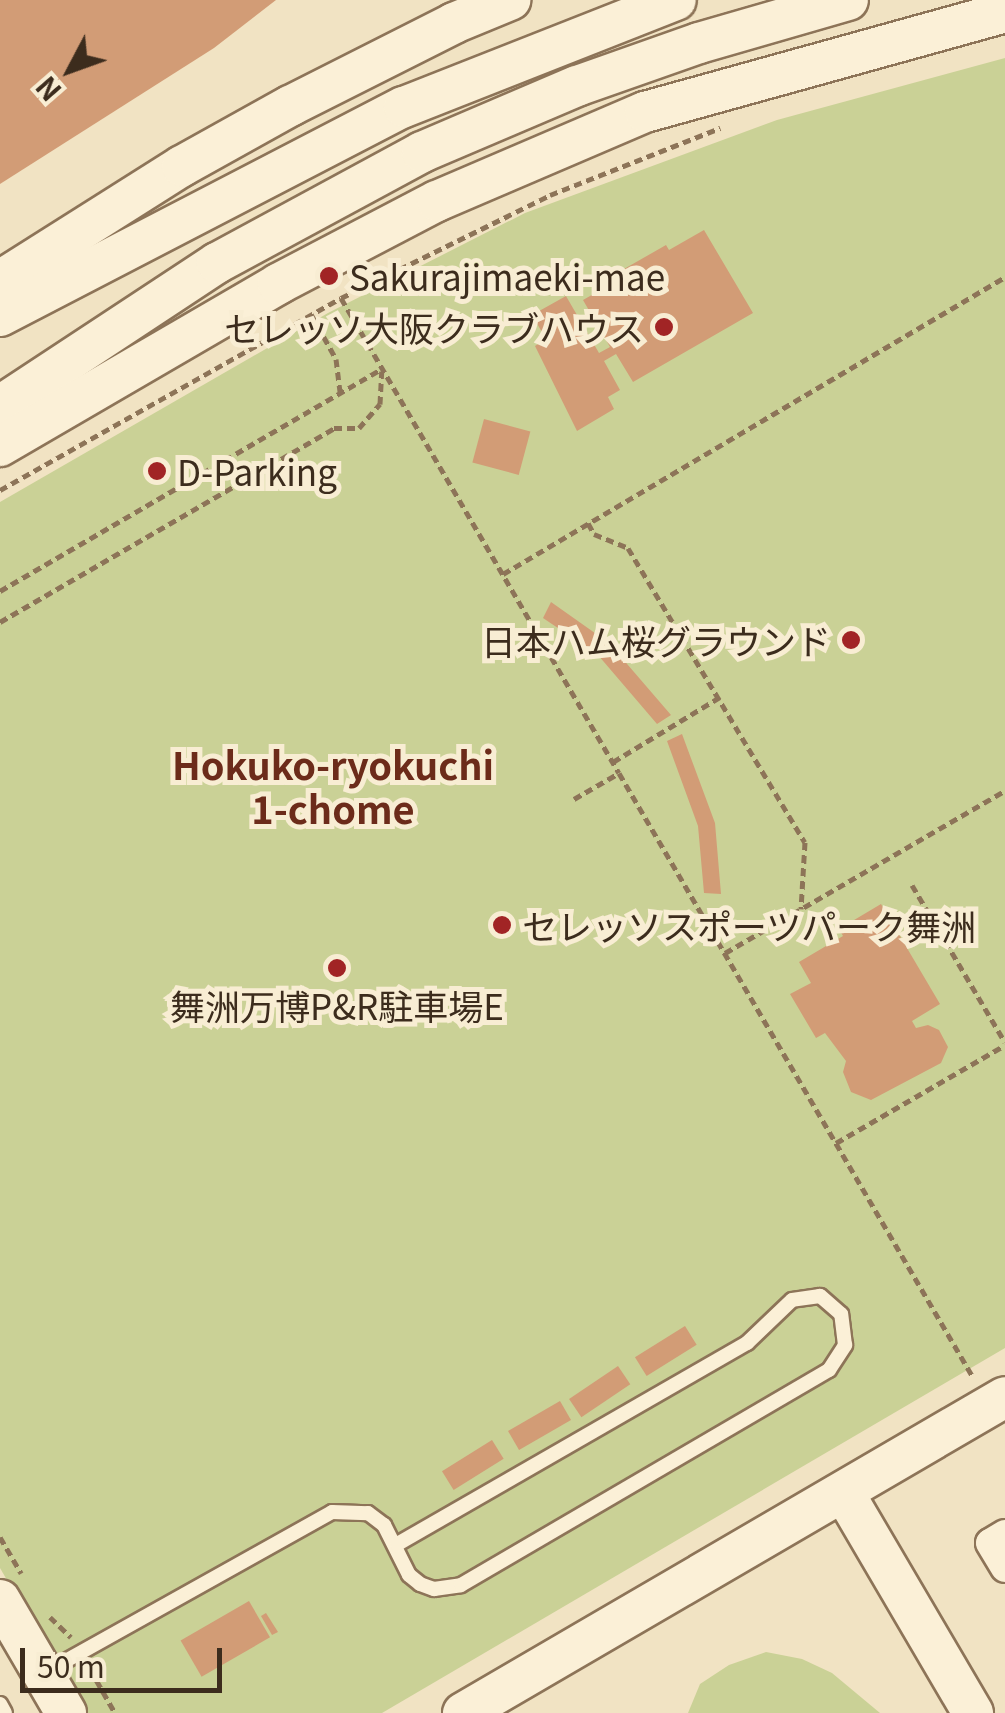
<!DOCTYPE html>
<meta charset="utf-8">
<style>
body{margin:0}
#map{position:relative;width:1005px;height:1713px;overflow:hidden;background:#f1e3c3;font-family:Georgia,"Noto Sans JP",serif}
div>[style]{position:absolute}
.green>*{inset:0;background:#cad196}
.building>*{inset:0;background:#d29c76;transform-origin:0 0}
.path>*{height:5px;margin-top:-2.5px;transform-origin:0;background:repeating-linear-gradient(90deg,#8d7458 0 8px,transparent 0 13px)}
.roads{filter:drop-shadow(2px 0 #8d7458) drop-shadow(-2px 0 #8d7458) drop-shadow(0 2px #8d7458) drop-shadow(0 -2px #8d7458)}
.lane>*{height:14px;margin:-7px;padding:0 7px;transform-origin:7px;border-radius:7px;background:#fbf0d7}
.street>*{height:28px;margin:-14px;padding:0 14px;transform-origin:14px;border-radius:14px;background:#fbf0d7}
.secondary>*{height:40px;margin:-20px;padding:0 20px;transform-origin:20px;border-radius:20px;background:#fbf0d7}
.dots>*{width:28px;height:28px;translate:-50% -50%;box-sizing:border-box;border:5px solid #f8edd3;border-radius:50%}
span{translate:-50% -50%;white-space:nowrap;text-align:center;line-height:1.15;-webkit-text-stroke:10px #f8edd3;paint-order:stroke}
.poi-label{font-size:35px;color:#3c2c1d}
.left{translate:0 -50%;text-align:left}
.right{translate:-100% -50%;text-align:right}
.neighbourhood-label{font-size:38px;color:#6c2b1a;font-weight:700}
.north{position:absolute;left:20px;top:20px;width:100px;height:100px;-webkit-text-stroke:8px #f8edd3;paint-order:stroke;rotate:229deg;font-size:28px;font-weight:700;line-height:40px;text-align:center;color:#3c2c1d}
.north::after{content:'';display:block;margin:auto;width:35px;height:45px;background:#3c2c1d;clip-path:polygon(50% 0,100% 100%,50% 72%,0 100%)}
.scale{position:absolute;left:20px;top:1648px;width:202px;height:45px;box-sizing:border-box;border:5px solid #3c2c1d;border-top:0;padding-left:12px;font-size:30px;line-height:35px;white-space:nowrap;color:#3c2c1d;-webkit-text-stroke:8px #f8edd3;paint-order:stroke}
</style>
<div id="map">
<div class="green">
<i style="clip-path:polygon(1005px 58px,1005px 1348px,382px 1713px,84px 1713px,0 1568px,0 502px,328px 313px,525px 213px,777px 120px)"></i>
<i style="clip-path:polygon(766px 1652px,802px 1659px,832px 1673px,880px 1713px,688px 1713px,700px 1684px,729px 1665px)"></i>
</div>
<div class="building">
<i style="clip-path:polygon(0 0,276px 0,214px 48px,0 184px)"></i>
<i style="clip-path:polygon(704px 230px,753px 313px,633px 382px,616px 354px,604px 361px,620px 390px,608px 397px,614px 409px,577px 431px,535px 346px,546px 339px,532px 315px,566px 296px,599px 353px,610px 347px,583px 300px,613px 283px,610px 277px,666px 245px,669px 250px)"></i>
<i style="left:484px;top:419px;width:48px;height:45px;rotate:15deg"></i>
<i style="clip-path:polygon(551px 602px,609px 643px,671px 715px,657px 724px,598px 655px,543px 618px)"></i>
<i style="clip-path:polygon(682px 734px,715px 823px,721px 894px,704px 893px,698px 826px,667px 741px)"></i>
<i style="clip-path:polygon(881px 904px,940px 1004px,912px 1021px,916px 1028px,928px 1025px,939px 1030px,948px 1047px,941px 1063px,871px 1100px,851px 1092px,843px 1072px,846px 1061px,825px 1033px,816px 1038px,790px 994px,811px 983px,799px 962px,843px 936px,839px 929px)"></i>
<i style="left:685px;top:1326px;width:22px;height:59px;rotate:58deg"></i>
<i style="left:618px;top:1366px;width:22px;height:59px;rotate:56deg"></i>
<i style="left:560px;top:1401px;width:22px;height:60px;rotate:60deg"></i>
<i style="left:492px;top:1440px;width:22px;height:59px;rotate:58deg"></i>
<i style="left:249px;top:1601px;width:42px;height:79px;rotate:60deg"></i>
<i style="clip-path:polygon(266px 1613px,278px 1632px,272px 1635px,261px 1616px)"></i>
</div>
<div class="path">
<i style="left:341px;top:298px;width:550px;rotate:59.66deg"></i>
<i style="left:311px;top:314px;width:51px;rotate:60.9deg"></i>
<i style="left:336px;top:359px;width:33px;rotate:83deg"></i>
<i style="left:0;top:490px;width:391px;rotate:-29.4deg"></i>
<i style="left:341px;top:298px;width:233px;rotate:-26.2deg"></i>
<i style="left:550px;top:195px;width:183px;rotate:-21.5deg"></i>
<i style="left:588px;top:523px;width:13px;rotate:61deg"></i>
<i style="left:594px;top:534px;width:37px;rotate:22deg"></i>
<i style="left:628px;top:548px;width:343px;rotate:59deg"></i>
<i style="left:805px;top:842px;width:67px;rotate:93.4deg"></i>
<i style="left:503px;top:574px;width:583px;rotate:-30.61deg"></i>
<i style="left:0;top:591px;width:443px;rotate:-30.2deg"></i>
<i style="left:0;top:622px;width:386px;rotate:-30.1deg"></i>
<i style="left:334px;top:428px;width:25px"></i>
<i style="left:359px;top:428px;width:32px;rotate:-49deg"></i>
<i style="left:380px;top:404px;width:33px;rotate:-87deg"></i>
<i style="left:613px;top:762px;width:125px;rotate:-31.3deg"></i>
<i style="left:574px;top:799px;width:52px;rotate:-30deg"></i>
<i style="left:619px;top:773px;width:700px;rotate:59.63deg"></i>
<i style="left:912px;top:885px;width:182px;rotate:59.4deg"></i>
<i style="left:725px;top:953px;width:323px;rotate:-30.1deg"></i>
<i style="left:836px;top:1143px;width:195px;rotate:-30.1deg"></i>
<i style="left:0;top:1537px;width:42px;rotate:59.7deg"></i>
<i style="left:50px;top:1617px;width:29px;rotate:44deg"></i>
<i style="left:90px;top:1669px;width:51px;rotate:60.4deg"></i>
</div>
<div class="roads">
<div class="lane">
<i style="left:44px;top:1673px;width:330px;rotate:-29.2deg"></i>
<i style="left:332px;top:1512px;width:36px;rotate:2deg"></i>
<i style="left:368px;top:1513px;width:20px;rotate:37deg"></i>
<i style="left:384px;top:1525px;width:56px;rotate:63.4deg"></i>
<i style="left:409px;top:1575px;width:14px;rotate:39deg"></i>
<i style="left:420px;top:1584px;width:15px;rotate:20deg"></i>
<i style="left:434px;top:1589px;width:27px;rotate:-8deg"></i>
<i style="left:461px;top:1585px;width:426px;rotate:-30.3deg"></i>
<i style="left:829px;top:1370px;width:30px;rotate:-57deg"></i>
<i style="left:845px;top:1345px;width:31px;rotate:-97deg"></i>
<i style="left:841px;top:1314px;width:28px;rotate:-139deg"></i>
<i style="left:820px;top:1296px;width:28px;rotate:172deg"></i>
<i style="left:792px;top:1300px;width:62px;rotate:136.3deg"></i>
<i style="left:747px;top:1343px;width:404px;rotate:150.1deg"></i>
<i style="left:0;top:1704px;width:10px;rotate:61deg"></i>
</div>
<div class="street">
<i style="left:1005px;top:1534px;width:17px;rotate:149deg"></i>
<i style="left:990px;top:1543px;width:29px;rotate:59deg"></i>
</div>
<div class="secondary">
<i style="left:0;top:281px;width:215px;rotate:-32.3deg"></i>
<i style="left:182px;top:166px;width:124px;rotate:-29.1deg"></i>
<i style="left:290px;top:106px;width:184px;rotate:-26.8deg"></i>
<i style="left:454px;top:23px;width:61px;rotate:-22.3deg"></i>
<i style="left:0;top:316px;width:455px;rotate:-27.4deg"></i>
<i style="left:404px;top:107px;width:292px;rotate:-21.5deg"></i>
<i style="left:0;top:406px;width:260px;rotate:-33.4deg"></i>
<i style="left:217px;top:263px;width:233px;rotate:-28.4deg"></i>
<i style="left:422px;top:152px;width:168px;rotate:-23.1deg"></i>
<i style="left:577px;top:86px;width:129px;rotate:-19.4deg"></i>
<i style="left:699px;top:43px;width:155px;rotate:-16.1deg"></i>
<i style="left:0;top:446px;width:322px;rotate:-30.2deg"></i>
<i style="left:278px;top:284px;width:179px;rotate:-27.6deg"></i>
<i style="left:437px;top:201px;width:226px;rotate:-23.2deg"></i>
<i style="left:645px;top:112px;width:374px;rotate:-15.5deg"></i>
<i style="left:844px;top:1493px;width:255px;rotate:59.6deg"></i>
<i style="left:0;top:1600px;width:131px;rotate:59.7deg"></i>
<i style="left:463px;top:1713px;width:627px;rotate:-30.24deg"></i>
</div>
</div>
<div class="dots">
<i style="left:329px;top:276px;background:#a12425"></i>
<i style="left:664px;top:327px;background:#a12425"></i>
<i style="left:157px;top:471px;background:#a12425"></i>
<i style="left:851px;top:640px;background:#a12425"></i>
<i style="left:502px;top:925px;background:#a12425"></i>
<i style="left:337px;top:968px;background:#a12425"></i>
</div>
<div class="poi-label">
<span class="left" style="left:349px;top:276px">Sakurajimaeki-mae</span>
<span class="right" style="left:644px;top:327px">セレッソ大阪クラブハウス</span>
<span class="left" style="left:177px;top:471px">D-Parking</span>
<span class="right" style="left:831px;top:640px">日本ハム桜グラウンド</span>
<span class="left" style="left:522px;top:925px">セレッソスポーツパーク舞洲</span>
<span style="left:337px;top:1005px">舞洲万博P&amp;R駐車場E</span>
</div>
<div class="neighbourhood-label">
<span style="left:333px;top:786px">Hokuko-ryokuchi<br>1-chome</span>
</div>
<div class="north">N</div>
<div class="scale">50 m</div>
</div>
